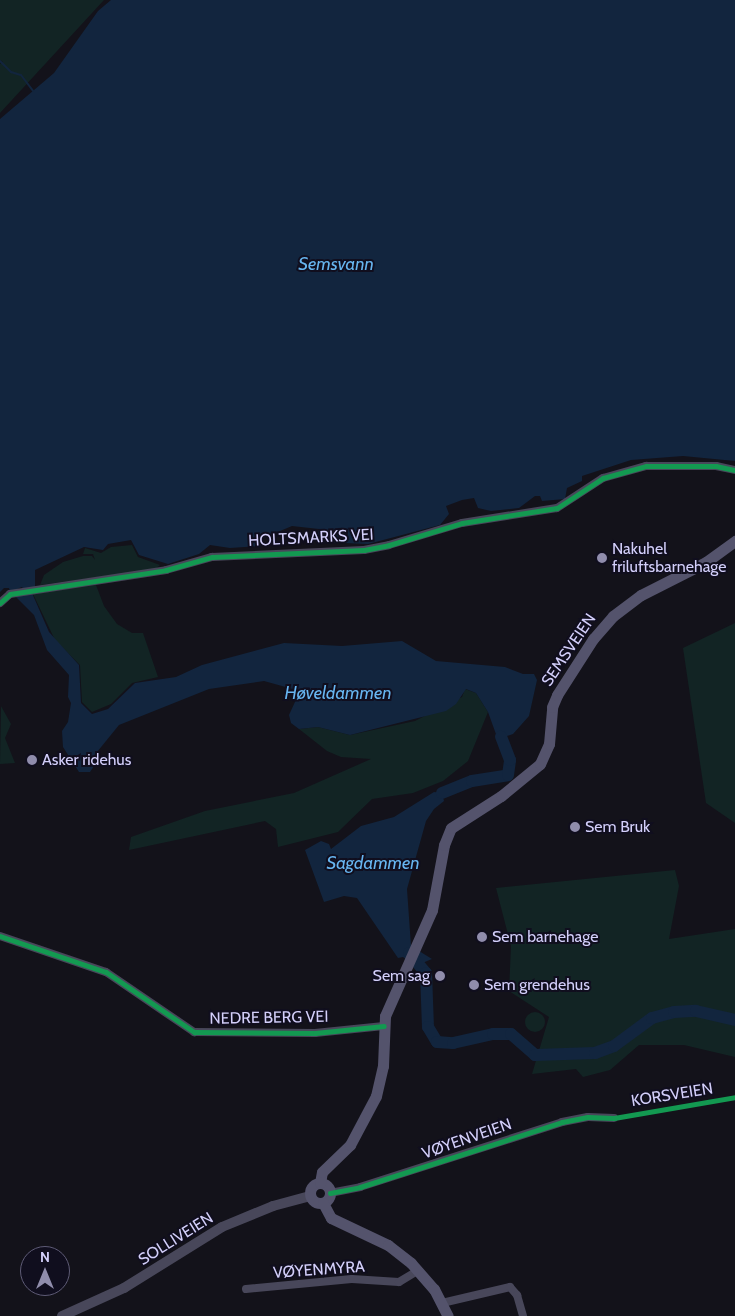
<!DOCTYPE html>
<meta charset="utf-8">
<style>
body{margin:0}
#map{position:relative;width:735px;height:1316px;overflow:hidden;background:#13121a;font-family:Cabin,sans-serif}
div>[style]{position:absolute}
.green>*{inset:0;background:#122424}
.round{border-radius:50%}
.water>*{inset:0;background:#12253e}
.stream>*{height:2px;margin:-1px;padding:0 1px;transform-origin:1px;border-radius:1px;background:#12253e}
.river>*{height:12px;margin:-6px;padding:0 6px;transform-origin:6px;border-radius:6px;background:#12253e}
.minor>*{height:8px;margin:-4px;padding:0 4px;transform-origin:4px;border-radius:4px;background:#48475a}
.tertiary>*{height:10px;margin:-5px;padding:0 5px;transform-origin:5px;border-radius:5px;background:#48475a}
.secondary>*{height:11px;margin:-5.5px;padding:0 5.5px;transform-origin:5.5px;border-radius:5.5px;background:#54536c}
.secondary>.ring{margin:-5.5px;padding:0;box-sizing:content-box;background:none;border:11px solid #54536c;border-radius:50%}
.cycleway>*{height:5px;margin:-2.5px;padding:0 2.5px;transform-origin:2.5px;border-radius:2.5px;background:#139951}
.dots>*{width:14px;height:14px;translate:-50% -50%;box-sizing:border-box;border:2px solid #100e1e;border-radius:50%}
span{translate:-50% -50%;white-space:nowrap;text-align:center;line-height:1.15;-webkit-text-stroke:4px #100e1e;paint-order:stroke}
.street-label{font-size:16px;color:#d3cffa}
.poi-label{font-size:16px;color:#d3cffa}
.left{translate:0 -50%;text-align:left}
.right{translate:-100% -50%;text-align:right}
.water-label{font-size:18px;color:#67b5f0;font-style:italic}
.north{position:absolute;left:20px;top:1246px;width:50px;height:50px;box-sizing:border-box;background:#100e1e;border:1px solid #5e5b76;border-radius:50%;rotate:0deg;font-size:14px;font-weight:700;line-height:20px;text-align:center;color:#d3cffa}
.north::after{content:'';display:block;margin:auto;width:18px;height:22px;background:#908dac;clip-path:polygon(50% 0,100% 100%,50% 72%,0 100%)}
</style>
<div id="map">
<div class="green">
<i style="clip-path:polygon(0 0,104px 0,0 113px,0 64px,3px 62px,0 60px)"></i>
<i style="clip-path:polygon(132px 545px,138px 557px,160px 565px,155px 569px,40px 585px,44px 575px,63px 562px,83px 556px,92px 556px,95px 560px,93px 554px,83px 554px,85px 548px,101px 553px,111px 547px)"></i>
<i style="clip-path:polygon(96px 585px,104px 606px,117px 624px,132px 633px,143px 633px,158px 677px,132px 683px,111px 704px,92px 712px,82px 702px,80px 665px,55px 640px,33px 594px)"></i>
<i style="clip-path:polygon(735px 623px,735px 823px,706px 803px,683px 648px)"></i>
<i style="clip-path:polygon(465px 689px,476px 693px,488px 712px,468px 761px,443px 781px,413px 793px,372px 799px,338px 832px,278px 847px,276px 829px,265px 821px,129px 850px,131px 837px,205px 811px,294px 793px,371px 759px,341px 757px,327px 751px,299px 729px,318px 727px,350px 735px,415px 721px,462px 697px)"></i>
<i style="clip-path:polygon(1px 706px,11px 724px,5px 738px,15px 763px,0 764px)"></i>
<i style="clip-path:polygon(675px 870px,679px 886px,669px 939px,735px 929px,735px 1057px,684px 1045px,639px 1045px,610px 1070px,583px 1077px,576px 1069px,532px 1074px,549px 1017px,509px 991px,511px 946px,496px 888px)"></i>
<i class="round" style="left:525px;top:1012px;width:20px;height:20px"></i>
</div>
<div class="water">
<i style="clip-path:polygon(111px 0,735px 0,735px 461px,683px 456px,631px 460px,582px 476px,582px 481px,567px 488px,565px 499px,542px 501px,540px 496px,535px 496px,519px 508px,491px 511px,478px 508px,474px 498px,462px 500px,446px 506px,449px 514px,440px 525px,368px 544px,322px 542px,317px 538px,319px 529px,292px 526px,261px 539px,264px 541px,261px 546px,230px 548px,210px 545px,199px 554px,168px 564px,139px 555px,131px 540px,108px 544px,103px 550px,84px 547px,35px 570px,35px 587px,23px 589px,22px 587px,10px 592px,9px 588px,4px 588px,0 592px,0 119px,54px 73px,98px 11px)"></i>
<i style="clip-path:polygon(32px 593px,49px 632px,79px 665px,81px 703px,92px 714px,108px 709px,135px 683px,176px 677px,202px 665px,284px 643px,342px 646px,402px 641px,436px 661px,505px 667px,523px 674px,534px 674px,537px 680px,529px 716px,513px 734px,504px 737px,497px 737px,488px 712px,476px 693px,466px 689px,456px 704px,446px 711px,350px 735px,318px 727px,299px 729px,291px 723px,289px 715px,300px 691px,264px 681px,209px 689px,119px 725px,93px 757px,94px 766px,90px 772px,79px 772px,63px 747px,62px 731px,68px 722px,71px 703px,68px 697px,69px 675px,47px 650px,34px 615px,15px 596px)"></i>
<i style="clip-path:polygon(434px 792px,442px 793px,444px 801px,434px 809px,426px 821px,407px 889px,411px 946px,432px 959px,415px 966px,403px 957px,398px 958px,357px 898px,344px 896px,324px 902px,305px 850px,321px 841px,329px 844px,331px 849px,361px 826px,394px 817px)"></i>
</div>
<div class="stream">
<i style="left:0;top:61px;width:16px;rotate:45deg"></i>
<i style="left:11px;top:72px;width:10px;rotate:17deg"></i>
<i style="left:21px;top:75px;width:20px;rotate:53deg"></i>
</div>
<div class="river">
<i style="left:442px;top:793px;width:32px;rotate:-22deg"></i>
<i style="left:472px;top:781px;width:36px;rotate:-9deg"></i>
<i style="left:508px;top:775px;width:15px;rotate:-82deg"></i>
<i style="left:510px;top:760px;width:25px;rotate:-111deg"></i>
<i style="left:409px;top:953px;width:26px;rotate:50deg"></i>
<i style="left:426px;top:973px;width:54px;rotate:87.9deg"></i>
<i style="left:428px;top:1027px;width:17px;rotate:59deg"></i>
<i style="left:437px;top:1042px;width:16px;rotate:4deg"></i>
<i style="left:453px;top:1043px;width:41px;rotate:-12.7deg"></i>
<i style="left:493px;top:1034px;width:18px"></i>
<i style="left:511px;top:1034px;width:32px;rotate:41deg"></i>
<i style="left:535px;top:1055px;width:60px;rotate:-1.9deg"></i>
<i style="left:595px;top:1053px;width:20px;rotate:-20deg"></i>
<i style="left:614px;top:1046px;width:47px;rotate:-36.4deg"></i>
<i style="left:652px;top:1018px;width:23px;rotate:-15deg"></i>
<i style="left:674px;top:1012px;width:22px;rotate:-3deg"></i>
<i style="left:696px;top:1011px;width:40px;rotate:13deg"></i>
</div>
<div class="minor">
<i style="left:0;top:603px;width:13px;rotate:-42deg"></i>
<i style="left:10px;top:594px;width:158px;rotate:-8.7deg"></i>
<i style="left:166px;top:570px;width:48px;rotate:-15.8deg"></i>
<i style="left:212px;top:557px;width:152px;rotate:-2.6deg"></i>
<i style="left:364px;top:550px;width:25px;rotate:-11deg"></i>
<i style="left:389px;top:545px;width:76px;rotate:-16.8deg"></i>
<i style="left:462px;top:523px;width:96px;rotate:-9deg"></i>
<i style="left:557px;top:508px;width:55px;rotate:-33.1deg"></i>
<i style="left:603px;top:478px;width:45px;rotate:-15.6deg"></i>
<i style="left:646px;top:466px;width:70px"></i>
<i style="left:716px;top:466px;width:19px;rotate:12deg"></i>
<i style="left:0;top:936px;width:112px;rotate:18.8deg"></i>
<i style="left:106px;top:972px;width:107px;rotate:34.3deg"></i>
<i style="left:194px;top:1032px;width:121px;rotate:0.5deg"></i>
<i style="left:315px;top:1033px;width:69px;rotate:-5.8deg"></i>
<i style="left:330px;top:1193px;width:31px;rotate:-11deg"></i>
<i style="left:360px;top:1187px;width:212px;rotate:-17.8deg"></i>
<i style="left:562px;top:1122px;width:26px;rotate:-11deg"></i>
<i style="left:588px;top:1117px;width:26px;rotate:2deg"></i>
<i style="left:246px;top:1289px;width:106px;rotate:-5.4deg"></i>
<i style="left:352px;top:1279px;width:47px;rotate:3.7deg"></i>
<i style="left:399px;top:1282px;width:23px;rotate:-31deg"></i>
<i style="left:442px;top:1303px;width:70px;rotate:-13.2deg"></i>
<i style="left:510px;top:1287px;width:11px;rotate:49deg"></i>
<i style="left:517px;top:1295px;width:22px;rotate:74deg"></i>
</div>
<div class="tertiary">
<i style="left:62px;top:1316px;width:68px;rotate:-24.3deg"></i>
<i style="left:124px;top:1288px;width:115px;rotate:-31.9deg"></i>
<i style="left:222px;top:1227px;width:55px;rotate:-22.4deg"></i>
<i style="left:273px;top:1206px;width:38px;rotate:-15deg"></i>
</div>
<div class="secondary">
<i class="ring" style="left:310px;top:1183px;width:9px;height:9px"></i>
<i style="left:320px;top:1183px;width:11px;rotate:-80deg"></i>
<i style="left:322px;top:1172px;width:39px;rotate:-44deg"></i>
<i style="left:350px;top:1145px;width:55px;rotate:-62deg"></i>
<i style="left:376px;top:1096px;width:31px;rotate:-77deg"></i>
<i style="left:383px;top:1066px;width:50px;rotate:-87.7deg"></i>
<i style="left:385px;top:1016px;width:116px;rotate:-66.1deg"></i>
<i style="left:432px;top:910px;width:66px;rotate:-79.5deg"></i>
<i style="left:444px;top:845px;width:18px;rotate:-68deg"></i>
<i style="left:451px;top:828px;width:59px;rotate:-32.6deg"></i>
<i style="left:501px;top:796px;width:50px;rotate:-39.4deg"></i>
<i style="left:540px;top:764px;width:22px;rotate:-66deg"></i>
<i style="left:549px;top:744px;width:37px;rotate:-85deg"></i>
<i style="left:552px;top:707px;width:13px;rotate:-67deg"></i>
<i style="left:557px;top:695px;width:67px;rotate:-57.3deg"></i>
<i style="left:593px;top:639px;width:30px;rotate:-49deg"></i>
<i style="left:613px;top:616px;width:35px;rotate:-37deg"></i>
<i style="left:641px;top:595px;width:73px;rotate:-26.9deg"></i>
<i style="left:706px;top:562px;width:36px;rotate:-36deg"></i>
<i style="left:323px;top:1203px;width:17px;rotate:62deg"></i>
<i style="left:331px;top:1218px;width:63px;rotate:25.3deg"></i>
<i style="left:388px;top:1245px;width:29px;rotate:38deg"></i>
<i style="left:411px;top:1263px;width:35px;rotate:49deg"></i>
<i style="left:434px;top:1289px;width:30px;rotate:63deg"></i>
</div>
<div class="cycleway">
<i style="left:0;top:603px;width:13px;rotate:-42deg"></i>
<i style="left:10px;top:594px;width:158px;rotate:-8.7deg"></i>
<i style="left:166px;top:570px;width:48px;rotate:-15.8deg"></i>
<i style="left:212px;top:557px;width:152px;rotate:-2.6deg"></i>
<i style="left:364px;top:550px;width:25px;rotate:-11deg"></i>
<i style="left:389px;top:545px;width:76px;rotate:-16.8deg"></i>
<i style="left:462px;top:523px;width:96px;rotate:-9deg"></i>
<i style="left:557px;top:508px;width:55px;rotate:-33.1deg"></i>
<i style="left:603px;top:478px;width:45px;rotate:-15.6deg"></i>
<i style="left:646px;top:466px;width:70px"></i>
<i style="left:716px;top:466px;width:19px;rotate:12deg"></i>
<i style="left:0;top:936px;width:112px;rotate:18.8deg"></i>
<i style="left:106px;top:972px;width:107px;rotate:34.3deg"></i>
<i style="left:194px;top:1032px;width:121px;rotate:0.5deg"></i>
<i style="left:315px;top:1033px;width:69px;rotate:-5.8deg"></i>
<i style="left:330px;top:1193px;width:31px;rotate:-11deg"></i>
<i style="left:360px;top:1187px;width:212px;rotate:-17.8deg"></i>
<i style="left:562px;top:1122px;width:26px;rotate:-11deg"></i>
<i style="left:588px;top:1117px;width:26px;rotate:2deg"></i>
<i style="left:614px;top:1118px;width:123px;rotate:-9.8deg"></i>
</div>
<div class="dots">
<i style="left:602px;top:558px;background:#908dac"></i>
<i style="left:32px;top:760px;background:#908dac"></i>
<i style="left:575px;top:827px;background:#908dac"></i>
<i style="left:482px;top:937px;background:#908dac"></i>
<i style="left:440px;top:976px;background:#908dac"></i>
<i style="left:474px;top:985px;background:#908dac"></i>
</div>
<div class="street-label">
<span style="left:311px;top:538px;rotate:-3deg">HOLTSMARKS VEI</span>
<span style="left:569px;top:650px;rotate:-56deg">SEMSVEIEN</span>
<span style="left:269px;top:1018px;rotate:-1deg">NEDRE BERG VEI</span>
<span style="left:672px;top:1095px;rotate:-9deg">KORSVEIEN</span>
<span style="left:467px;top:1139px;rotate:-19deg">VØYENVEIEN</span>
<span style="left:176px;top:1239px;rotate:-32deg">SOLLIVEIEN</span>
<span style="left:319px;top:1270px;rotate:-4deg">VØYENMYRA</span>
</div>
<div class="poi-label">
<span class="left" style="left:612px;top:558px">Nakuhel<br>friluftsbarnehage</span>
<span class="left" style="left:42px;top:760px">Asker ridehus</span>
<span class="left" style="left:585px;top:827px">Sem Bruk</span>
<span class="left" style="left:492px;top:937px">Sem barnehage</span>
<span class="right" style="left:430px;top:976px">Sem sag</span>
<span class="left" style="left:484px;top:985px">Sem grendehus</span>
</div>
<div class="water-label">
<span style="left:336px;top:264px">Semsvann</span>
<span style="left:338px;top:693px">Høveldammen</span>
<span style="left:373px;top:863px">Sagdammen</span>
</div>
<div class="north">N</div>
</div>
